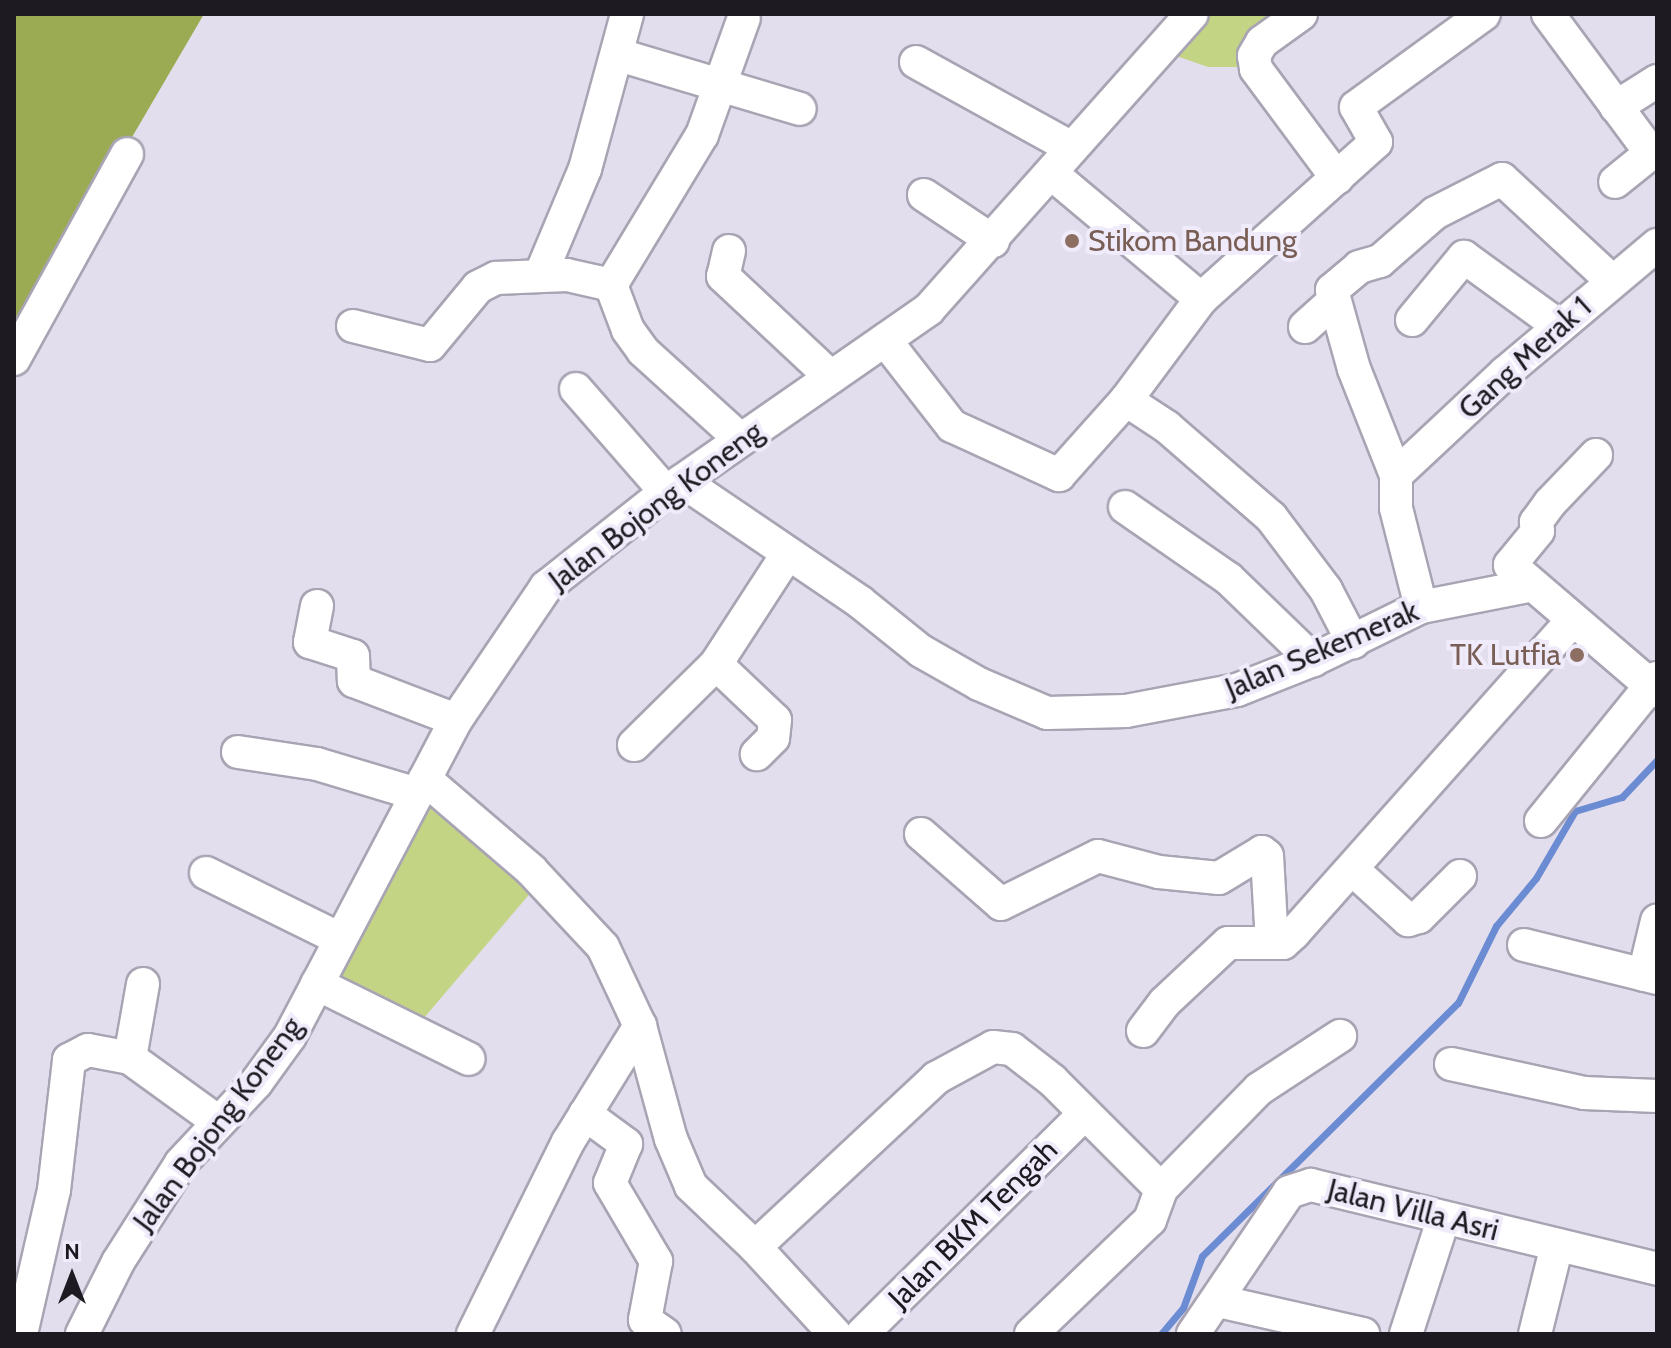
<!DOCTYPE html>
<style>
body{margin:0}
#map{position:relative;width:1671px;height:1348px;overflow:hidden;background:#e3deed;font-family:Cabin,sans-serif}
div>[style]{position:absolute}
.green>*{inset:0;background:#c4d485}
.forest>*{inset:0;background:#9bab54}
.stream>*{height:7px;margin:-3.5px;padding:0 3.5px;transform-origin:3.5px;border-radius:3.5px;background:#6b8cd3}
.roads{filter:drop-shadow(2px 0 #a9a4b3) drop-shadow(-2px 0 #a9a4b3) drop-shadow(0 2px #a9a4b3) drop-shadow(0 -2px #a9a4b3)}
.minor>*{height:32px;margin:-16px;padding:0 16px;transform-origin:16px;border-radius:16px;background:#fff}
.dots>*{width:22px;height:22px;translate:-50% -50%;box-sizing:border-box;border:4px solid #f0ebfb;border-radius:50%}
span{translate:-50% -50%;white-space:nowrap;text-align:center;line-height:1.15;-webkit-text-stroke:8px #f0ebfb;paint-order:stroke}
.education-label{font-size:30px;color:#785e54}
.left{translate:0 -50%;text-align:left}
.right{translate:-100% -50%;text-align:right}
.street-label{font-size:30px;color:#1d1b21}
.frame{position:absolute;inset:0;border:16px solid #1d1b21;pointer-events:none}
.north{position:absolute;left:32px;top:1236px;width:80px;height:80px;-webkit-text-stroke:6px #f0ebfb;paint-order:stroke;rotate:0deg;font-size:22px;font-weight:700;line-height:32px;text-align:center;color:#1d1b21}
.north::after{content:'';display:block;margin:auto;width:28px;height:36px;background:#1d1b21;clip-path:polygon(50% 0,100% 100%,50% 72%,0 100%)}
</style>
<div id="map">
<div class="green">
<i style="clip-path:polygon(1199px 14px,1272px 14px,1245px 67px,1208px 67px,1165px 52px)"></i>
<i style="clip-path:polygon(431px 772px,533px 890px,417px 1026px,325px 984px)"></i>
</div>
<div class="forest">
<i style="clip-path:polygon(14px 14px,204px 14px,14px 339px)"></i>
</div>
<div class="stream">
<i style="left:1161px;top:1334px;width:34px;rotate:-50deg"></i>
<i style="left:1183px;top:1308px;width:55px;rotate:-69.9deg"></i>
<i style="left:1202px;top:1256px;width:360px;rotate:-44.7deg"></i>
<i style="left:1458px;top:1003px;width:86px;rotate:-63.7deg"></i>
<i style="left:1496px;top:926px;width:62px;rotate:-50.2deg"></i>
<i style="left:1536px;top:878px;width:78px;rotate:-59.8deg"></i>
<i style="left:1575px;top:811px;width:49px;rotate:-16.6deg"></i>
<i style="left:1622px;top:797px;width:51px;rotate:-46.6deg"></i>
</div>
<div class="roads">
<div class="minor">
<i style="left:1301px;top:14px;width:48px;rotate:144.3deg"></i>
<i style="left:1262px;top:42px;width:16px;rotate:120deg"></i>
<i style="left:1254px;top:56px;width:13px;rotate:81deg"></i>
<i style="left:1256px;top:69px;width:136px;rotate:53.4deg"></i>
<i style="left:1548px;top:14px;width:173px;rotate:53.5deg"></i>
<i style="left:1651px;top:153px;width:46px;rotate:141.1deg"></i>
<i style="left:629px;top:58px;width:178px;rotate:16.6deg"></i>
<i style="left:916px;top:62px;width:178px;rotate:28.9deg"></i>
<i style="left:1616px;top:107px;width:49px;rotate:-32.4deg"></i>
<i style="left:1051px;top:173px;width:196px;rotate:40deg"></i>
<i style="left:924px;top:195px;width:83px;rotate:33.7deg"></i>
<i style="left:729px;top:251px;width:26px;rotate:103deg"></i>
<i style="left:723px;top:276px;width:148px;rotate:43.1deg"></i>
<i style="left:540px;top:276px;width:116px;rotate:-67.2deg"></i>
<i style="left:585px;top:169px;width:161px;rotate:-74.8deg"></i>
<i style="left:611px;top:285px;width:48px;rotate:69.3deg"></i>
<i style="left:628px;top:330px;width:26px;rotate:54deg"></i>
<i style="left:643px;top:351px;width:131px;rotate:42.2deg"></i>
<i style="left:1412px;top:320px;width:82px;rotate:-50.5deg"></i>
<i style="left:1464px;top:257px;width:117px;rotate:36deg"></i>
<i style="left:353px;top:326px;width:79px;rotate:13.9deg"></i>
<i style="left:430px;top:345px;width:75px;rotate:-50.4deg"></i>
<i style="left:478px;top:287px;width:20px;rotate:-27deg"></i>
<i style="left:496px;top:278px;width:71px;rotate:-2.4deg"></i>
<i style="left:567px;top:275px;width:45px;rotate:12.8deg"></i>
<i style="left:611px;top:285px;width:175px;rotate:-58.8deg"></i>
<i style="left:702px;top:135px;width:124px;rotate:-70.3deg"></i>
<i style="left:1305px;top:327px;width:36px;rotate:-42deg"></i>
<i style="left:885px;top:340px;width:109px;rotate:52.1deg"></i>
<i style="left:952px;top:426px;width:118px;rotate:24.6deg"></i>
<i style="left:1059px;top:475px;width:101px;rotate:-48.2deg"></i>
<i style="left:1126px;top:400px;width:126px;rotate:-53.4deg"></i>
<i style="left:1201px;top:299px;width:235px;rotate:-41.9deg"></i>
<i style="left:1376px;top:142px;width:40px;rotate:-119.7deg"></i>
<i style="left:1356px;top:107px;width:158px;rotate:-36deg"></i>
<i style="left:14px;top:359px;width:234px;rotate:-61.1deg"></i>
<i style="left:576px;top:389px;width:137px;rotate:48.9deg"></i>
<i style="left:1126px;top:400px;width:49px;rotate:33.4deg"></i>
<i style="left:1167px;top:427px;width:138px;rotate:40.9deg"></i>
<i style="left:1271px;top:517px;width:91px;rotate:53deg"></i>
<i style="left:1326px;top:590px;width:59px;rotate:62.6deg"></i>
<i style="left:1596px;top:455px;width:66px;rotate:133.8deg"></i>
<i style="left:1550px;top:503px;width:24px;rotate:126deg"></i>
<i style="left:1536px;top:522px;width:9px;rotate:77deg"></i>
<i style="left:1538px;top:531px;width:44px;rotate:129.5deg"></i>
<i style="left:1510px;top:565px;width:194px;rotate:40.6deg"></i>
<i style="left:1396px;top:475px;width:149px;rotate:-43.1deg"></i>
<i style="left:1505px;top:373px;width:199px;rotate:-40.1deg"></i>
<i style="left:682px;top:481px;width:215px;rotate:34.2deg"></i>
<i style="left:860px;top:602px;width:78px;rotate:38.8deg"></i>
<i style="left:921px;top:651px;width:67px;rotate:29.6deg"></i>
<i style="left:979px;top:684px;width:74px;rotate:23.1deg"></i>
<i style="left:1047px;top:713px;width:79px;rotate:-1.5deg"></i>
<i style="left:1126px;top:711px;width:113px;rotate:-10.7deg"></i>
<i style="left:1237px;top:690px;width:82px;rotate:-21.5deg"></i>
<i style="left:1313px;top:660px;width:120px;rotate:-26.1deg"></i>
<i style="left:1421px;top:607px;width:109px;rotate:-11.1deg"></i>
<i style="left:1125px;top:507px;width:126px;rotate:34.7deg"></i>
<i style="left:1229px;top:579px;width:117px;rotate:44deg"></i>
<i style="left:317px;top:606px;width:37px;rotate:101deg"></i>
<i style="left:310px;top:642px;width:45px;rotate:18deg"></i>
<i style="left:353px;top:656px;width:25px;rotate:88deg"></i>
<i style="left:354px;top:681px;width:109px;rotate:20.9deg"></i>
<i style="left:1421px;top:607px;width:102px;rotate:-104.2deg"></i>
<i style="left:1396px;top:508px;width:33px;rotate:-90deg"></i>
<i style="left:1396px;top:475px;width:114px;rotate:-111.6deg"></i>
<i style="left:1354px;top:369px;width:82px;rotate:-105.6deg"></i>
<i style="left:1332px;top:290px;width:35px;rotate:-40deg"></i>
<i style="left:1359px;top:267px;width:22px;rotate:-16deg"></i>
<i style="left:1380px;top:261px;width:73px;rotate:-41.1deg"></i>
<i style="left:1435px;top:213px;width:75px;rotate:-26.9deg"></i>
<i style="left:1502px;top:179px;width:150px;rotate:42.8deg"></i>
<i style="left:716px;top:664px;width:81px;rotate:43.5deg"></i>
<i style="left:775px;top:720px;width:18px;rotate:96deg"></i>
<i style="left:773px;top:738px;width:23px;rotate:135deg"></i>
<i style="left:634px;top:745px;width:115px;rotate:-44.6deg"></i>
<i style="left:716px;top:664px;width:132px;rotate:-57deg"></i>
<i style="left:238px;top:752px;width:80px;rotate:8.6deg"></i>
<i style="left:317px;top:764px;width:104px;rotate:16.7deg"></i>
<i style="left:425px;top:779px;width:140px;rotate:40.6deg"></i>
<i style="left:531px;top:870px;width:105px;rotate:46.9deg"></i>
<i style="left:603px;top:947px;width:87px;rotate:64.9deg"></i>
<i style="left:640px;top:1026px;width:117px;rotate:74.7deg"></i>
<i style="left:671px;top:1139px;width:51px;rotate:66.9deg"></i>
<i style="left:691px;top:1186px;width:88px;rotate:43.6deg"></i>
<i style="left:755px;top:1247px;width:118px;rotate:47.4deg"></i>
<i style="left:1541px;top:821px;width:184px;rotate:-51deg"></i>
<i style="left:921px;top:834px;width:106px;rotate:41.2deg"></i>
<i style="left:1001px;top:904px;width:108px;rotate:-26.3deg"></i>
<i style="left:1098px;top:856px;width:63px;rotate:14.7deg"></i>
<i style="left:1159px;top:872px;width:60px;rotate:5.7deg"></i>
<i style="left:1219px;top:878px;width:50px;rotate:-31.2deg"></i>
<i style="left:1262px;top:852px;width:6px;rotate:39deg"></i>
<i style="left:1267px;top:856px;width:86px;rotate:86.7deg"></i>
<i style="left:1352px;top:869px;width:76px;rotate:42.3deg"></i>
<i style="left:1408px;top:920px;width:11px;rotate:-15deg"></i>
<i style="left:1419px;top:917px;width:58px;rotate:-45deg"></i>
<i style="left:206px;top:873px;width:149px;rotate:26.2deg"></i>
<i style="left:1524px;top:945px;width:137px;rotate:13.9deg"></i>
<i style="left:1644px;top:975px;width:56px;rotate:-76.5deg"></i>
<i style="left:143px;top:984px;width:75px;rotate:100deg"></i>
<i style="left:130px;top:1058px;width:107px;rotate:35.9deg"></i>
<i style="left:317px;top:984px;width:169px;rotate:26.3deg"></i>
<i style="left:1143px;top:1031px;width:36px;rotate:-53deg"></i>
<i style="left:1165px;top:1002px;width:86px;rotate:-43.1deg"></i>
<i style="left:1228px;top:943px;width:55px"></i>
<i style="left:1283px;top:943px;width:15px;rotate:-42deg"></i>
<i style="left:1294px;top:933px;width:419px;rotate:-48.3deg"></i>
<i style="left:1451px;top:1064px;width:136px;rotate:12.3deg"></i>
<i style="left:1584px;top:1093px;width:73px;rotate:2.4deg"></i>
<i style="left:585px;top:1114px;width:51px;rotate:36.2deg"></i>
<i style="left:626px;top:1144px;width:42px;rotate:112.3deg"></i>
<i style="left:610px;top:1183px;width:91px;rotate:59.5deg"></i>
<i style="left:656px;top:1261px;width:60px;rotate:100.6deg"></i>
<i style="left:645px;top:1320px;width:24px;rotate:35deg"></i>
<i style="left:755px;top:1247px;width:248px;rotate:-43deg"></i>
<i style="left:936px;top:1078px;width:65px;rotate:-28.5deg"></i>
<i style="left:993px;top:1047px;width:19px;rotate:6deg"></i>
<i style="left:1012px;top:1049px;width:51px;rotate:37.8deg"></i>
<i style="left:1052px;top:1080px;width:154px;rotate:45deg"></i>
<i style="left:1218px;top:1301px;width:149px;rotate:12.8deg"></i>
<i style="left:21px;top:1334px;width:148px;rotate:-77.1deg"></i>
<i style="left:54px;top:1190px;width:131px;rotate:-83.4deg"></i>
<i style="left:69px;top:1060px;width:21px;rotate:-28deg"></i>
<i style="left:88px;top:1050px;width:43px;rotate:10.8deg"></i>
<i style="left:82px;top:1334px;width:80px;rotate:-63.4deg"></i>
<i style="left:118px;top:1262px;width:117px;rotate:-57.5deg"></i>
<i style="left:181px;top:1163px;width:110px;rotate:-46.8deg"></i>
<i style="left:256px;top:1083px;width:58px;rotate:-54.1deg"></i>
<i style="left:290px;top:1036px;width:357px;rotate:-62.3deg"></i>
<i style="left:456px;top:720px;width:161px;rotate:-55.9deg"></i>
<i style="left:546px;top:587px;width:153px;rotate:-38.4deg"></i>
<i style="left:666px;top:492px;width:320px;rotate:-34.8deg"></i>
<i style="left:929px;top:309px;width:395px;rotate:-48.3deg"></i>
<i style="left:473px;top:1334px;width:214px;rotate:-63.7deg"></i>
<i style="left:568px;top:1142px;width:137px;rotate:-58.2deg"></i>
<i style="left:862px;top:1334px;width:313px;rotate:-44.7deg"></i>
<i style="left:1031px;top:1334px;width:165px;rotate:-43.8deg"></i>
<i style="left:1150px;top:1220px;width:33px;rotate:-70deg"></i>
<i style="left:1161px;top:1189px;width:140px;rotate:-45.6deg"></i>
<i style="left:1259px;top:1089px;width:97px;rotate:-33.2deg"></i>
<i style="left:1193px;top:1334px;width:171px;rotate:-55.9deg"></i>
<i style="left:1289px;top:1192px;width:23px;rotate:-18deg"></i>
<i style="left:1311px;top:1185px;width:356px;rotate:13.6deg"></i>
<i style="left:1406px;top:1334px;width:120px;rotate:-72deg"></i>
<i style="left:1535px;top:1334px;width:92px;rotate:-76.1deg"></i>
</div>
</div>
<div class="dots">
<i style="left:1072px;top:241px;background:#8d6e63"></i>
<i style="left:1577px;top:655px;background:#8d6e63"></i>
</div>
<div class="education-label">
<span class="left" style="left:1088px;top:241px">Stikom Bandung</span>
<span class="right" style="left:1561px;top:655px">TK Lutfia</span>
</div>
<div class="street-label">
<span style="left:1525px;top:358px;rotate:-42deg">Gang Merak 1</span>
<span style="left:656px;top:506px;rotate:-37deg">Jalan Bojong Koneng</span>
<span style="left:1322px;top:650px;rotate:-23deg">Jalan Sekemerak</span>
<span style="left:218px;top:1124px;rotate:-53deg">Jalan Bojong Koneng</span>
<span style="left:1413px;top:1210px;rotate:14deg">Jalan Villa Asri</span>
<span style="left:973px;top:1224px;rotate:-45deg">Jalan BKM Tengah</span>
</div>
<div class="frame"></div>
<div class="north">N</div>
</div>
